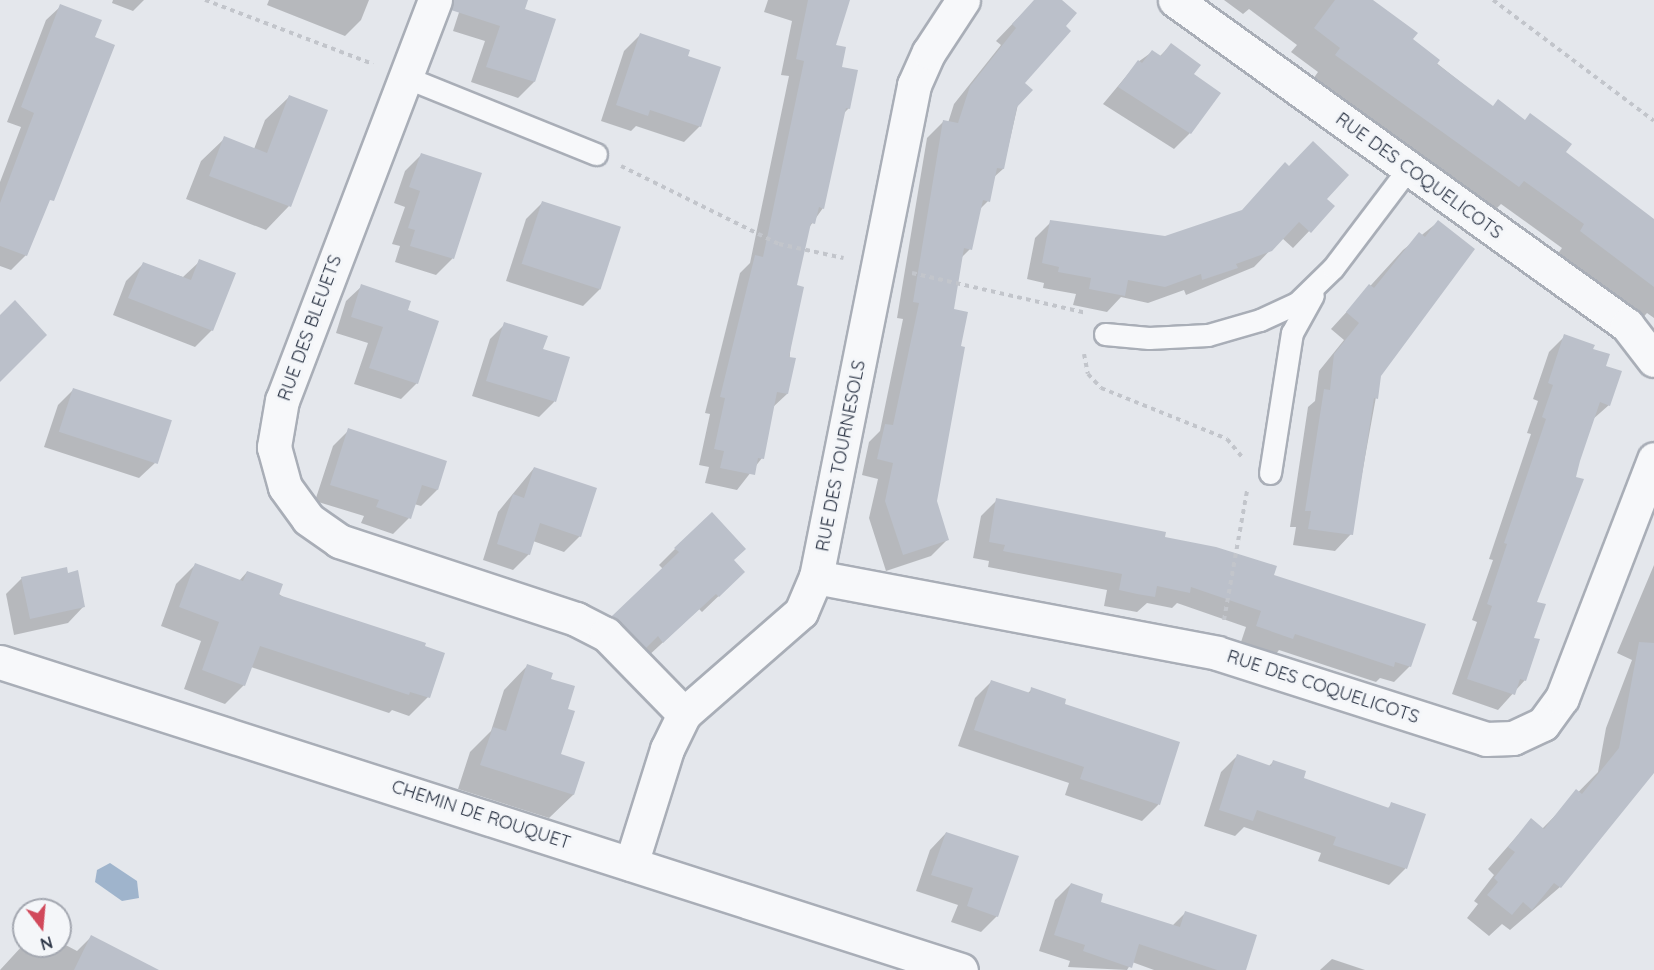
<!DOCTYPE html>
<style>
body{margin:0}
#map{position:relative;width:1654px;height:970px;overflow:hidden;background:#e4e7ec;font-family:Quicksand,sans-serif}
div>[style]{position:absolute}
.water>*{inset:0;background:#9fb4cc}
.shadow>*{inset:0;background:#0003}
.building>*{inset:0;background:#bbc0ca;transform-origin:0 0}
.path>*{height:4px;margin-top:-2px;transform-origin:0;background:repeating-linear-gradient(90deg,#c2c5cb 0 4.5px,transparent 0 9px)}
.roads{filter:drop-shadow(2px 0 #a9aeb7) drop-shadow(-2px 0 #a9aeb7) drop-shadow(0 2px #a9aeb7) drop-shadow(0 -2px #a9aeb7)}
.lane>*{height:21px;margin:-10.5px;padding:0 10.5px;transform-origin:10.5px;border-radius:10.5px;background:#f7f8fa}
.street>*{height:33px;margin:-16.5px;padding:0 16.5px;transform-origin:16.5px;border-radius:16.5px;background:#f7f8fa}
span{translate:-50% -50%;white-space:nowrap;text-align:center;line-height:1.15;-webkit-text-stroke:6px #f4f6f9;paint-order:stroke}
.street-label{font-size:18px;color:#2b3445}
.north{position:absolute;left:12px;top:898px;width:60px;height:60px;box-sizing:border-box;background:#f4f6f9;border:2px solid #a4a8b1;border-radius:50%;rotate:164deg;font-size:16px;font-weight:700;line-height:24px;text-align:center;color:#2b3445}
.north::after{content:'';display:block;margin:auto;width:21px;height:27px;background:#d1495b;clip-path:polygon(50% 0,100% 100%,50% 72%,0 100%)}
</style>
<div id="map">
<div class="water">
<i style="clip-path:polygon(110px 863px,137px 881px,139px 898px,122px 901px,95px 882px,97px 870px)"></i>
</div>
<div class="shadow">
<i style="clip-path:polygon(113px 0,144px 0,133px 11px,112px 3px)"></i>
<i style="clip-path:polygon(269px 0,369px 0,361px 20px,345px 36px,267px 5px)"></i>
<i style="clip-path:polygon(463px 0,527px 0,523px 10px,534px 82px,518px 98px,471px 82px,485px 41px,453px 31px)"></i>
<i style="clip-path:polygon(768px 0,849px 0,834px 46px,849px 108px,843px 114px,823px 208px,808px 229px,795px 286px,787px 394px,772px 408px,762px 458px,737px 490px,705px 483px,709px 467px,699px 465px,710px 414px,705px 413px,740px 273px,750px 263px,789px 76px,781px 75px,792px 21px,764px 12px)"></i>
<i style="clip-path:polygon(1044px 0,1060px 0,1023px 83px,1003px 169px,993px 178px,988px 201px,979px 210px,970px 249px,961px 258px,953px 310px,935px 501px,948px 539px,931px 556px,886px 571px,869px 518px,878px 479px,862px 475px,869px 442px,880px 431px,903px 319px,897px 318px,927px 138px,943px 122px,948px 123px,954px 104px,1001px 45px,996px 41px,1019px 17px)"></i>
<i style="clip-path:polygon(1224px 0,1357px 0,1492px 107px,1564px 153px,1654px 220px,1654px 318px,1647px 313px,1640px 321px,1557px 255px,1562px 248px,1501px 204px,1495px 210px,1341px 99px,1313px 79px,1318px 72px,1291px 52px,1297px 45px,1249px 9px,1243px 14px)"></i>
<i style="clip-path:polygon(61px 6px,26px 255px,11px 270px,0 266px,0 182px,21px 127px,7px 122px,46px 20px)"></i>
<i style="clip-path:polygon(640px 35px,686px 57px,700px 126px,684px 142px,636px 126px,631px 131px,601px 121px,624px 51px)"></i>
<i style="clip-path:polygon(1171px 45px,1192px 74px,1190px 133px,1174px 149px,1103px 104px,1138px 62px,1152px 52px,1159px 57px)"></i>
<i style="clip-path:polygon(289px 97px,289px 206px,266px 230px,186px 199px,201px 161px,225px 138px,254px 149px,265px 120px)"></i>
<i style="clip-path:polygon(421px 155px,481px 174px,452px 259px,436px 275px,395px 262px,400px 246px,392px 244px,405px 207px,394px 203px,405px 171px)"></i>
<i style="clip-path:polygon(1325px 199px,1333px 206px,1293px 248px,1282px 238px,1254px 267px,1186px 295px,1184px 290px,1148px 303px,1121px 297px,1107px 312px,1073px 305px,1076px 294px,1043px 288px,1044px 283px,1027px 279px,1035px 238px,1051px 222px,1165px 237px)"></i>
<i style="clip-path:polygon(543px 202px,600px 289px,583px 306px,506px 281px,526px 219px)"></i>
<i style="clip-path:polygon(1438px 222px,1380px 375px,1351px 534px,1335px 551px,1293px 545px,1296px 527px,1290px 527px,1308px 407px,1315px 401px,1319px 371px,1344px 340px,1331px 329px,1403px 250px)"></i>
<i style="clip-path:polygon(200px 261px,212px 330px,195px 347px,113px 315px,126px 281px,143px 264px,183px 277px)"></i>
<i style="clip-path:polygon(362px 286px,406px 311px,417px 383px,401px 399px,354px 384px,368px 343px,336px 333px,346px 301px)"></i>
<i style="clip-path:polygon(505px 324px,542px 350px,568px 358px,554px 402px,539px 417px,472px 396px,490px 339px)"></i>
<i style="clip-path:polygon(1565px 336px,1592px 350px,1604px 367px,1609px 405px,1592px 420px,1535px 603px,1525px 680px,1498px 710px,1452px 694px,1477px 622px,1472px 620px,1493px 560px,1489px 559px,1531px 434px,1527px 433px,1538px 401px,1533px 399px,1549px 352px)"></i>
<i style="clip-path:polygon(74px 389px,155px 463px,139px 478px,44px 447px,58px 405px)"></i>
<i style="clip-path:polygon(349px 430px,445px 462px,437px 490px,421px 506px,414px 504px,409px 518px,393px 534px,361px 523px,364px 516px,315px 501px,333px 446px)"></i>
<i style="clip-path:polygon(534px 468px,580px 536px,564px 552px,533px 541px,529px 554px,513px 570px,483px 560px,498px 512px)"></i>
<i style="clip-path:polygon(997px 500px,1163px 538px,1273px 576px,1410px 666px,1394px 682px,1380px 678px,1376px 682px,1279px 650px,1276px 654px,1241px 642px,1246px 627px,1177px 603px,1172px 608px,1147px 603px,1137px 612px,1104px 606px,1107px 590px,988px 567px,989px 561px,973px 558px,981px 516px)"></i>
<i style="clip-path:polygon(675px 549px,732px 560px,727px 588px,702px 612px,699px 609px,646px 658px,597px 633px,663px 569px,659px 565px)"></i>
<i style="clip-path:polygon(195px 565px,239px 581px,247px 572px,428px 697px,409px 716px,392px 710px,389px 713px,251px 667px,244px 685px,225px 704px,184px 689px,201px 641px,161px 626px,176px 584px)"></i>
<i style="clip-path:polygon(1654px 565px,1654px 771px,1560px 887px,1510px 930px,1502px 924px,1489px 936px,1467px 918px,1478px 904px,1474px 901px,1494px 875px,1488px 869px,1531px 820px,1542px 829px,1598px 772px,1606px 728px,1632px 660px,1617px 653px)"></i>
<i style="clip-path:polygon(22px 578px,84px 606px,68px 623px,14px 635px,6px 594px)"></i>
<i style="clip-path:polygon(527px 666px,550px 680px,566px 710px,559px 755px,583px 763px,573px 795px,549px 818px,458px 789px,470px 752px,491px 731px,504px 690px)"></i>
<i style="clip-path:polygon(991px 682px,1027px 694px,1032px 689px,1063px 705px,1179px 743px,1158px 805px,1142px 821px,1065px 795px,1069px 783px,958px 746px,975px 698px)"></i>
<i style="clip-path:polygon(1237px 756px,1268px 767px,1273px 762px,1302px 779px,1387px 809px,1392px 804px,1424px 815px,1405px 869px,1389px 885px,1318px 861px,1321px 853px,1244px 827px,1235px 836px,1204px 826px,1221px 772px)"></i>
<i style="clip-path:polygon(946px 833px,997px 916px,981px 932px,951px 922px,958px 905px,916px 891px,930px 850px)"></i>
<i style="clip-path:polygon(1071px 884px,1099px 903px,1172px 926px,1185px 913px,1245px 970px,1154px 970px,1132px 962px,1127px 970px,1068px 967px,1070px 961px,1039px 951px,1055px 900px)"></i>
<i style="clip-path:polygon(91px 937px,118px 970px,0 970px,23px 945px,34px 950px,38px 946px,60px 946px,60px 942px,77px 951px)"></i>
<i style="clip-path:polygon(1332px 959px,1365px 970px,1320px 970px)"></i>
</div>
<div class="building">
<i style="clip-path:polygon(453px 0,528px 0,525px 9px,556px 19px,535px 82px,486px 67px,500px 26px,451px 10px)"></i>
<i style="clip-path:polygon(808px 0,850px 0,836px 45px,846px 47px,842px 67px,858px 70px,850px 109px,846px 108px,824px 209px,819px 207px,815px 224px,811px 223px,797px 285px,804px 287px,789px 357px,796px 358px,788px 394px,777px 392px,764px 459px,758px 458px,755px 475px,720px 468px,724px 451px,714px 449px,725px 398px,720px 397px,755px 255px,763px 257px,804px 61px,796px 59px)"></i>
<i style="clip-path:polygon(1034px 0,1062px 0,1077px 13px,1066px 26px,1071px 31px,1025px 83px,1033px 90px,1017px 107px,1004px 169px,997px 168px,990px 202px,983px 200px,972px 250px,964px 248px,954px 309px,968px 312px,961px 346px,965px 347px,937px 501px,949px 540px,903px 555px,885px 501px,893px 463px,877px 459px,885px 424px,893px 425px,919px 303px,913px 302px,943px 120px,958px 123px,970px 86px,1016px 28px,1012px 24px)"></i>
<i style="clip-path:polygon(1335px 0,1373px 0,1418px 33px,1413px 39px,1440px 60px,1437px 64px,1493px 106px,1498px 99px,1525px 120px,1530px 113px,1572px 144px,1566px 152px,1654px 219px,1654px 287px,1580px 231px,1584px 224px,1524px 181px,1519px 187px,1335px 55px,1340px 48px,1314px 28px)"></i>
<i style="clip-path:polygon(60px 4px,102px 20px,95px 37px,115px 45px,54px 201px,50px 200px,27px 256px,0 246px,0 203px,34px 113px,21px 107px)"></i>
<i style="clip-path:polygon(640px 33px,690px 50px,688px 56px,721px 67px,701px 127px,650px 110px,648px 116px,616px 105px)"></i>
<i style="clip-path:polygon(1171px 43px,1201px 65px,1194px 74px,1221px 93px,1191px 134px,1118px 87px,1138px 60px,1142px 63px,1152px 50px,1161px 56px)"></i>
<i style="clip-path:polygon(289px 95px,328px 110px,291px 207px,209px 176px,224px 136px,267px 153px)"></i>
<i style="clip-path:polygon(1313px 141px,1349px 175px,1327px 199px,1335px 206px,1311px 233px,1299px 222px,1272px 251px,1236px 264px,1238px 268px,1202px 280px,1201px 274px,1165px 287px,1128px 280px,1125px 296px,1089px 289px,1091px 278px,1058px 272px,1059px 267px,1042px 263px,1050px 220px,1165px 236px,1242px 210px,1285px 162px,1289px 166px)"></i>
<i style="clip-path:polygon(421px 153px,482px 173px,454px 259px,410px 246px,415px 230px,408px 228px,420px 191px,409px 187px)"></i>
<i style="left:542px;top:201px;width:83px;height:66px;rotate:18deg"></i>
<i style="clip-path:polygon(1438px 220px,1475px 249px,1381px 376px,1378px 399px,1374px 398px,1353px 535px,1308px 529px,1311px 511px,1305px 511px,1324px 389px,1330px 390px,1334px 354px,1359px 323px,1346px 312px,1369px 284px,1374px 288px,1419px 232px,1425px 237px)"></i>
<i style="clip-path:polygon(199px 259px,236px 273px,213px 331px,128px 298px,143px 262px,191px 280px)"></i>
<i style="clip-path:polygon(361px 284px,411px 301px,408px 310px,439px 321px,418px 384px,369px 368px,383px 327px,351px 317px)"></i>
<i style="clip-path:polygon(15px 300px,47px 335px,0 382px,0 315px)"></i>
<i style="clip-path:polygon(504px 322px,548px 336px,543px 349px,570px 357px,556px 402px,486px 381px)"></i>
<i style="clip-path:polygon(1564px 334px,1595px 345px,1593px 349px,1610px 354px,1606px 366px,1622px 371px,1610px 406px,1600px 402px,1580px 461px,1576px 477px,1584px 479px,1537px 602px,1546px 604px,1534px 638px,1540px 639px,1526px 681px,1520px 679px,1515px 695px,1467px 679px,1492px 606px,1487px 604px,1507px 544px,1504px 543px,1546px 419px,1542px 417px,1553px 385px,1548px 383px)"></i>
<i style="left:73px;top:388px;width:104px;height:46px;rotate:18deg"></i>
<i style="clip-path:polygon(348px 428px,447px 461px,438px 490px,422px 485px,411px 519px,376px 507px,379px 500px,330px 485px)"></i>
<i style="clip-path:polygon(534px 467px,597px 488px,581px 537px,540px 523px,530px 555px,497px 544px,513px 494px,524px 498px)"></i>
<i style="clip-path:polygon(996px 498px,1166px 532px,1165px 537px,1216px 547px,1277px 566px,1274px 575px,1426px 624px,1411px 667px,1395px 662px,1394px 667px,1295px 634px,1293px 639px,1256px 626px,1261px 611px,1191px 587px,1190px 593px,1157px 586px,1155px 597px,1137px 594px,1119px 590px,1122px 574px,1003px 551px,1005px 545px,989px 542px)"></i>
<i style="clip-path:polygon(712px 512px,746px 549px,734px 560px,745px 572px,719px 597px,716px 594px,663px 643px,658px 636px,646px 648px,612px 616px,679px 552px,674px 548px)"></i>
<i style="clip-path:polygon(195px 563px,243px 581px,247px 571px,283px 584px,279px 595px,426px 643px,425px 646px,445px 653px,430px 698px,410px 692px,409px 695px,260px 646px,245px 686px,202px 670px,219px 622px,179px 607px)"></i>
<i style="clip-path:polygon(67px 567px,68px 573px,78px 570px,85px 607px,30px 619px,21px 577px)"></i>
<i style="clip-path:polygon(1639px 642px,1654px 643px,1654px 773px,1561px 888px,1554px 883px,1532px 910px,1523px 902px,1512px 915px,1487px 895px,1498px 882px,1494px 878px,1515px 852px,1508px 847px,1531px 818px,1544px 829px,1576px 789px,1582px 794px,1619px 748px)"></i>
<i style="clip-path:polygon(527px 664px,553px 673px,551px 679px,575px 686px,568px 709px,575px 711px,561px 754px,585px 762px,574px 795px,480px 765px,493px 727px,506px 731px)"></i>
<i style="clip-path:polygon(991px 680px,1030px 693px,1031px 687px,1066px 699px,1065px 704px,1180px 742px,1160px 805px,1080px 779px,1084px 767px,974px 730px)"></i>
<i style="clip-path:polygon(1237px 754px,1271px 766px,1273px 760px,1306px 771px,1304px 778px,1389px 808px,1391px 802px,1426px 814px,1407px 869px,1333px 845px,1336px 837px,1257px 810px,1253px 821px,1219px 810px)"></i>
<i style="clip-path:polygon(946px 832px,1019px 856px,998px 917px,967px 906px,973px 888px,931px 875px)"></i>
<i style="clip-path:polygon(1071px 883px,1103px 894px,1101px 902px,1180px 927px,1185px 911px,1257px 935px,1246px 970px,1217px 970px,1139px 944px,1132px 968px,1083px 951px,1085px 945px,1054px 935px)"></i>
<i style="clip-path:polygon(91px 935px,159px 970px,74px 970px)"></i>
</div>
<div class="path">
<i style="left:205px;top:0;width:180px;rotate:20.9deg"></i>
<i style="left:1493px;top:0;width:201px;rotate:36.9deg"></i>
<i style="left:621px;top:166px;width:176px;rotate:26.3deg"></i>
<i style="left:779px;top:244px;width:66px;rotate:12.3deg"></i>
<i style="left:912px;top:273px;width:179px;rotate:12.9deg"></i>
<i style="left:1084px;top:354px;width:20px;rotate:79deg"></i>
<i style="left:1088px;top:374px;width:19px;rotate:47deg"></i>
<i style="left:1101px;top:388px;width:136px;rotate:22deg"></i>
<i style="left:1227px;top:439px;width:23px;rotate:50deg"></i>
<i style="left:1224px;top:620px;width:131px;rotate:-79.9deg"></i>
</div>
<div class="roads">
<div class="lane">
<i style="left:405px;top:77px;width:206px;rotate:22deg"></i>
<i style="left:1105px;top:334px;width:44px;rotate:5.2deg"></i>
<i style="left:1149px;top:338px;width:59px;rotate:-2.9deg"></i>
<i style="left:1208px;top:335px;width:54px;rotate:-16.1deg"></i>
<i style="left:1260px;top:320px;width:41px;rotate:-24.7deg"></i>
<i style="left:1297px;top:303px;width:50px;rotate:-44.2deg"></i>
<i style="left:1333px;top:268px;width:124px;rotate:-52.9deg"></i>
<i style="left:1270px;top:473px;width:142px;rotate:-81.1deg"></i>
<i style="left:1292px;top:333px;width:43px;rotate:-61.1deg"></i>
</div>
<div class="street">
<i style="left:435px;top:0;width:428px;rotate:110.9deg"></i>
<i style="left:282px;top:400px;width:48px;rotate:99.7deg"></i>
<i style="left:274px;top:447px;width:41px;rotate:74.6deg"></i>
<i style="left:285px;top:487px;width:39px;rotate:54deg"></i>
<i style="left:308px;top:519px;width:38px;rotate:35deg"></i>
<i style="left:339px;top:541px;width:250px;rotate:18.2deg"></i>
<i style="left:576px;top:619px;width:34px;rotate:27deg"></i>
<i style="left:606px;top:634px;width:112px;rotate:45.7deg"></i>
<i style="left:1175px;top:0;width:557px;rotate:35.72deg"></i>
<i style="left:1627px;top:325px;width:44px;rotate:52.4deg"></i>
<i style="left:816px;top:577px;width:408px;rotate:10.7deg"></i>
<i style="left:1217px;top:653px;width:282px;rotate:17.7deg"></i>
<i style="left:1486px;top:739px;width:27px;rotate:-2deg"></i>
<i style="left:1513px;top:738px;width:33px;rotate:-25deg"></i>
<i style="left:1543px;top:724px;width:32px;rotate:-54deg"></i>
<i style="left:1562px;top:698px;width:256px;rotate:-68.9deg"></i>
<i style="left:0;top:662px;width:1009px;rotate:17.77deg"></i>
<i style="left:631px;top:864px;width:121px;rotate:-72.6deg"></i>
<i style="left:667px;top:749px;width:39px;rotate:-64deg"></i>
<i style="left:684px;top:714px;width:155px;rotate:-41.1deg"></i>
<i style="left:801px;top:612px;width:38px;rotate:-67deg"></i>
<i style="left:816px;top:577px;width:502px;rotate:-78.73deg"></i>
<i style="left:914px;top:85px;width:36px;rotate:-66deg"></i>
<i style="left:929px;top:52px;width:62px;rotate:-56.8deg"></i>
</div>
</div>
<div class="street-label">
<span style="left:1419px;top:176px;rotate:36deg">RUE DES COQUELICOTS</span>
<span style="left:310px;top:328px;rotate:-70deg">RUE DES BLEUETS</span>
<span style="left:841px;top:456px;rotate:-79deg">RUE DES TOURNESOLS</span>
<span style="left:1323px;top:687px;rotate:18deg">RUE DES COQUELICOTS</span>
<span style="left:481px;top:815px;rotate:18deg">CHEMIN DE ROUQUET</span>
</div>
<div class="north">N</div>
</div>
